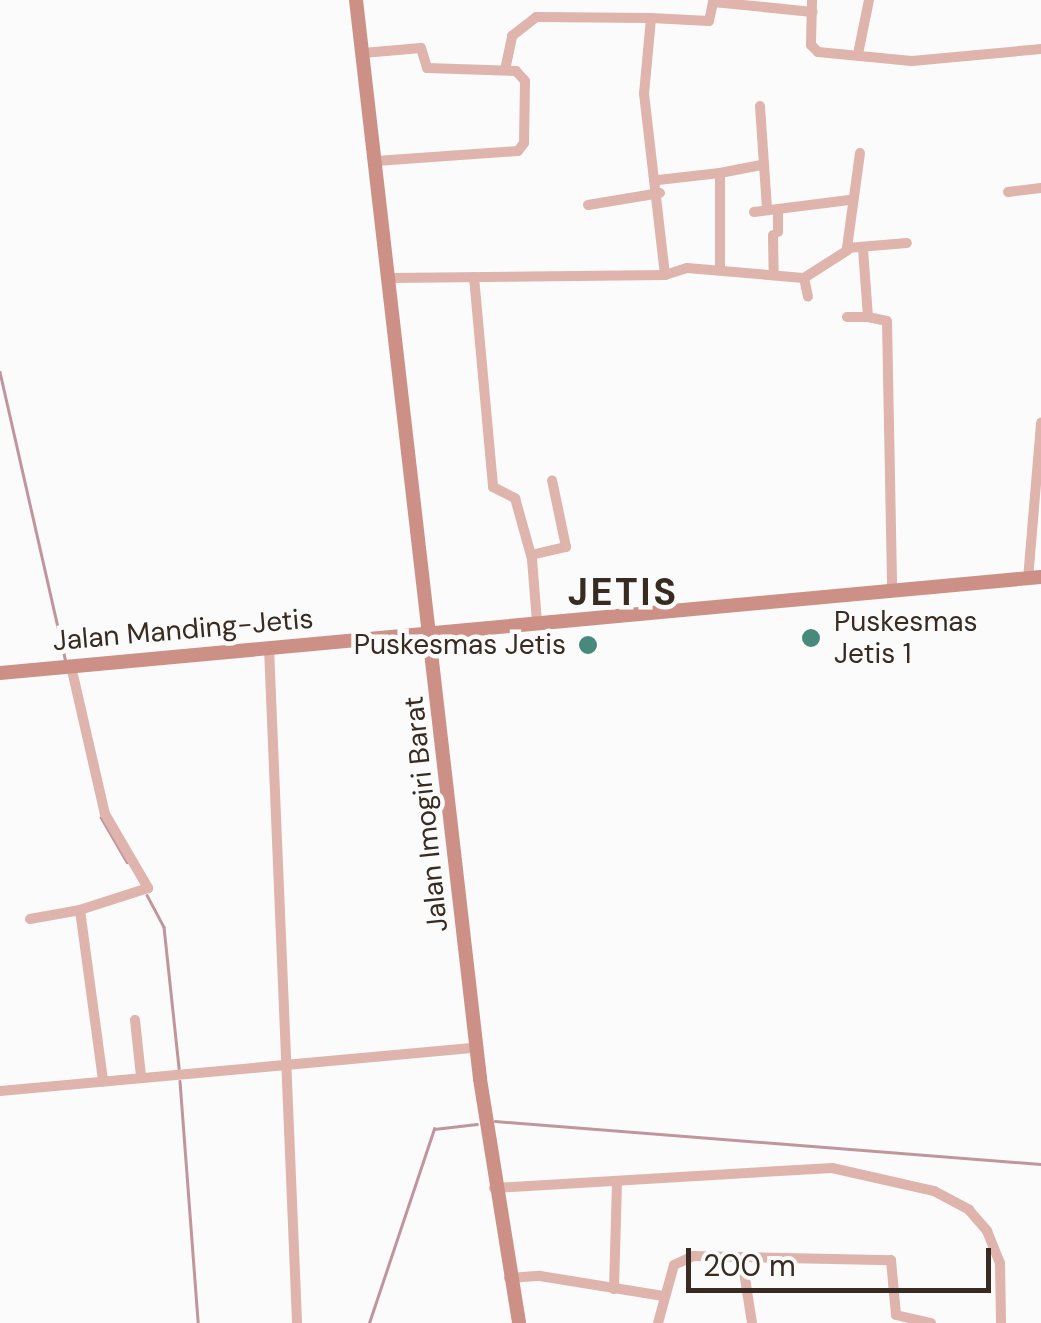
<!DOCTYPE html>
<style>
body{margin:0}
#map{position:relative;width:1041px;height:1323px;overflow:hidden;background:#fbfbfb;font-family:"DM Sans",sans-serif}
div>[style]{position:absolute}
.stream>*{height:2.5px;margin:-1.25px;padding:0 1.25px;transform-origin:1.25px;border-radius:1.25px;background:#c0959e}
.street>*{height:10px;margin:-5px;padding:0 5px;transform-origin:5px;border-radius:5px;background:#deb4ac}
.secondary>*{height:14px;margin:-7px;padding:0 7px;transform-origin:7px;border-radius:7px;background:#cd9086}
.dots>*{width:28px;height:28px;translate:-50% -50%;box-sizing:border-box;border:5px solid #fbfbfb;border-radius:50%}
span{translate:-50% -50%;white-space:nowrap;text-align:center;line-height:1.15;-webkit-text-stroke:9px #fbfbfb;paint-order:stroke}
.poi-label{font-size:28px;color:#382b22}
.left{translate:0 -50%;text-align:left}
.right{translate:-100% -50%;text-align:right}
.street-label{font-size:28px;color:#382b22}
.district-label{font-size:38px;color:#382b22;font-weight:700;letter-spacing:2.5px}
.scale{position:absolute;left:686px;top:1248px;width:305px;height:45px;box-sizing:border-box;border:5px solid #382b22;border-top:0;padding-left:12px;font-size:30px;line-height:35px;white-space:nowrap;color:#382b22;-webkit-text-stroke:8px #fbfbfb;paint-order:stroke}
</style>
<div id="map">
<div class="stream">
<i style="left:0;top:372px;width:298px;rotate:77.2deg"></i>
<i style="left:101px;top:817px;width:52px;rotate:60deg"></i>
<i style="left:147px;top:895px;width:36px;rotate:62deg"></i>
<i style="left:164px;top:927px;width:142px;rotate:83.9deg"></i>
<i style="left:180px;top:1081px;width:243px;rotate:85.7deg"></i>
<i style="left:495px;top:1121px;width:548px;rotate:4.5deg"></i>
<i style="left:369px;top:1323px;width:205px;rotate:-71.5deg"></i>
<i style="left:434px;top:1129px;width:43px;rotate:-6.6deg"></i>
</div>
<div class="street">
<i style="left:812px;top:0;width:45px;rotate:91.3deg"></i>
<i style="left:811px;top:45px;width:10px;rotate:45deg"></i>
<i style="left:818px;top:52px;width:94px;rotate:5.5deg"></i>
<i style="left:912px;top:61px;width:130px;rotate:-5.3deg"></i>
<i style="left:363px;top:53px;width:58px;rotate:-4.9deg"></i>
<i style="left:421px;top:48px;width:21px;rotate:73deg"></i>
<i style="left:427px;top:68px;width:89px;rotate:1.9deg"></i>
<i style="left:516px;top:71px;width:13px;rotate:48deg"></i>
<i style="left:525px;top:81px;width:62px;rotate:90.9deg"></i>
<i style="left:524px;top:143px;width:10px;rotate:127deg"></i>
<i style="left:518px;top:151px;width:142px;rotate:176deg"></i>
<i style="left:858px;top:54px;width:55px;rotate:-78.5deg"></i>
<i style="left:505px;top:70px;width:35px;rotate:-78deg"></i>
<i style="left:512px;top:36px;width:31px;rotate:-38deg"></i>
<i style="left:536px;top:17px;width:115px;rotate:0.5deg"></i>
<i style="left:760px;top:106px;width:104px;rotate:86.1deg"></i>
<i style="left:860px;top:153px;width:96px;rotate:97.8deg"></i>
<i style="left:847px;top:248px;width:60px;rotate:-4.8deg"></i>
<i style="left:658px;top:180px;width:62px;rotate:-6.4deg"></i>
<i style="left:1008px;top:192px;width:33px;rotate:-7deg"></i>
<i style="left:588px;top:205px;width:73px;rotate:-9.5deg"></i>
<i style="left:778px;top:209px;width:23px;rotate:90deg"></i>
<i style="left:754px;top:212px;width:96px;rotate:-7.2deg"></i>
<i style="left:773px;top:235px;width:39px;rotate:89deg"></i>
<i style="left:863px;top:249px;width:68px;rotate:85.8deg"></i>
<i style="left:868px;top:317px;width:19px;rotate:12deg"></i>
<i style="left:887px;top:321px;width:269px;rotate:88.9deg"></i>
<i style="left:720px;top:269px;width:96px;rotate:-90deg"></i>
<i style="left:720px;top:173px;width:42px;rotate:-11deg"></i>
<i style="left:665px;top:275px;width:182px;rotate:-96.6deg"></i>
<i style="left:644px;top:94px;width:76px;rotate:-84.7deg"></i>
<i style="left:651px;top:18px;width:58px;rotate:3deg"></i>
<i style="left:709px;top:21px;width:19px;rotate:-78deg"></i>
<i style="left:713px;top:2px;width:100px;rotate:5.7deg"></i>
<i style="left:474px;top:277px;width:211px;rotate:84.8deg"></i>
<i style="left:493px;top:487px;width:25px;rotate:27deg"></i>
<i style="left:515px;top:498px;width:63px;rotate:74.4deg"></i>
<i style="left:532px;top:559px;width:63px;rotate:85.5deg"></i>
<i style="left:390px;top:278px;width:275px;rotate:-0.6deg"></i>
<i style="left:665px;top:275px;width:23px;rotate:-18deg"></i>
<i style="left:687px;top:268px;width:117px;rotate:4.9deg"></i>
<i style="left:804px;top:278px;width:52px;rotate:-32.5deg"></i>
<i style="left:804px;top:278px;width:19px;rotate:78deg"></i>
<i style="left:847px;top:317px;width:21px"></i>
<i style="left:531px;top:555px;width:36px;rotate:-13deg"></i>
<i style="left:566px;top:547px;width:68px;rotate:-101.8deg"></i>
<i style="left:1028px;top:579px;width:157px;rotate:-85.2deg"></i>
<i style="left:269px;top:648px;width:676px;rotate:87.62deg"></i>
<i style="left:71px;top:666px;width:152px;rotate:77.1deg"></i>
<i style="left:105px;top:814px;width:86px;rotate:59.8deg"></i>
<i style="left:148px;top:888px;width:71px;rotate:162.1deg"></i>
<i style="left:80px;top:910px;width:173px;rotate:82.3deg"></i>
<i style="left:30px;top:919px;width:51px;rotate:-10.2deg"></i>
<i style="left:135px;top:1020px;width:56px;rotate:83.9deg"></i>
<i style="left:0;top:1091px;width:479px;rotate:-5.2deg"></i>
<i style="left:494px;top:1188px;width:339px;rotate:-3.4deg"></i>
<i style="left:832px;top:1168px;width:105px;rotate:12.7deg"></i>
<i style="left:934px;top:1191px;width:40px;rotate:28deg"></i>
<i style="left:969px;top:1210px;width:28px;rotate:49deg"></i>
<i style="left:987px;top:1231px;width:35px;rotate:68deg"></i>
<i style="left:1000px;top:1263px;width:60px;rotate:89deg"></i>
<i style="left:742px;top:1259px;width:65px;rotate:81.1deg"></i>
<i style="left:509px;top:1278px;width:31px;rotate:-4deg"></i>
<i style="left:540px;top:1276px;width:125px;rotate:9.2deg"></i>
<i style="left:614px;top:1289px;width:105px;rotate:-88.4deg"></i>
<i style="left:658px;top:1323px;width:60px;rotate:-74.6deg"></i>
<i style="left:674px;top:1265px;width:21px;rotate:-25deg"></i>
<i style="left:693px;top:1256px;width:198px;rotate:1.2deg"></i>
<i style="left:891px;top:1260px;width:55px;rotate:84.8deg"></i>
<i style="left:896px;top:1315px;width:36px;rotate:13deg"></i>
</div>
<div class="secondary">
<i style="left:356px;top:0;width:1086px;rotate:83.44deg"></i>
<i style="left:480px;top:1079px;width:247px;rotate:80.9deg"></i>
<i style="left:0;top:673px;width:1045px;rotate:-5.27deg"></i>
</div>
<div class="dots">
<i style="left:811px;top:638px;background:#478a7c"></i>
<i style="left:588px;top:645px;background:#478a7c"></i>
</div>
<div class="poi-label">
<span class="left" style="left:834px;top:638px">Puskesmas<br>Jetis 1</span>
<span class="right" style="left:566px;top:645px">Puskesmas Jetis</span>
</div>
<div class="street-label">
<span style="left:183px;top:630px;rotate:-5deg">Jalan Manding-Jetis</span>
<span style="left:426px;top:814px;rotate:-96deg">Jalan Imogiri Barat</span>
</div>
<div class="district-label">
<span style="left:623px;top:593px">JETIS</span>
</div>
<div class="scale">200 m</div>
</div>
